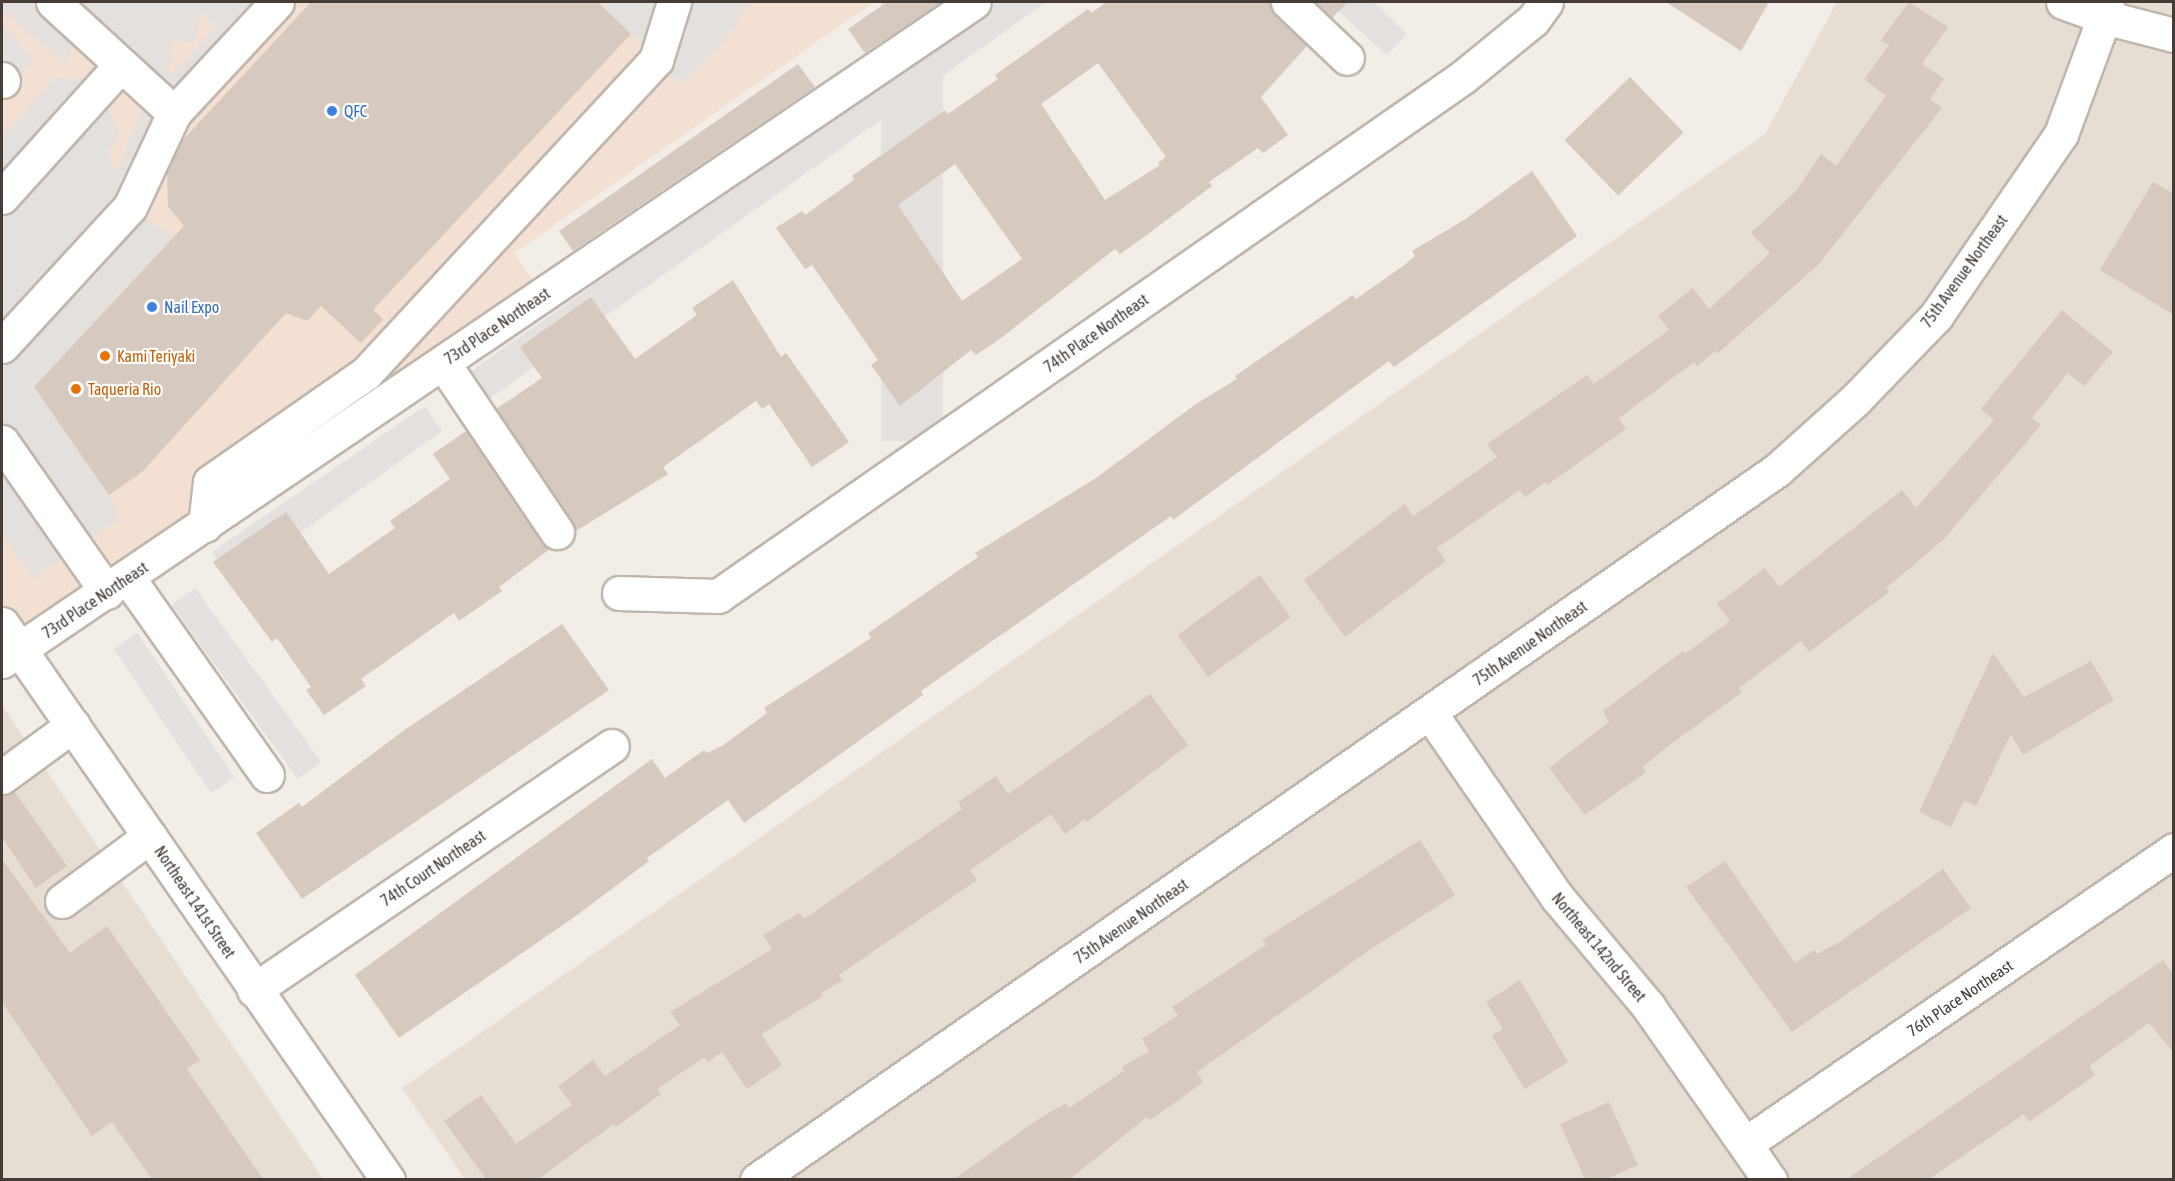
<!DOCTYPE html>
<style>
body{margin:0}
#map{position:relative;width:2175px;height:1181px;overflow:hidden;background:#f2ede6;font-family:"Asap Condensed",sans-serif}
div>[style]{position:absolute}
.residential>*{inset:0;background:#e6ded5}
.commercial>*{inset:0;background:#f3e0d2}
.parking>*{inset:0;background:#e3e0de;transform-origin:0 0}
.building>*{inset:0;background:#d6c9bf;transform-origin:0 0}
.roads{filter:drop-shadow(2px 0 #c0b6ac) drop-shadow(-2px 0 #c0b6ac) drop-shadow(0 2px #c0b6ac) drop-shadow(0 -2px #c0b6ac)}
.minor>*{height:33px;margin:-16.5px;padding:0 16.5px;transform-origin:16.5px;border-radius:16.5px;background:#fff}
.dots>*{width:16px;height:16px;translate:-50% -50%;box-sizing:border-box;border:3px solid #fff;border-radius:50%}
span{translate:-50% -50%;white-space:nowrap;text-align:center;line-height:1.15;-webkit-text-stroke:4.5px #fff;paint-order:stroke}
.shop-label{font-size:16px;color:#366cbe}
.left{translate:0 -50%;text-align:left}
.street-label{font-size:16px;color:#453c36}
.food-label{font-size:16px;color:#c56008}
.frame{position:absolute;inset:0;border:3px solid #453c36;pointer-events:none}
</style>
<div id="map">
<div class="residential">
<i style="clip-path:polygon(1837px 2px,2173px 2px,2173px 1179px,465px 1179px,402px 1088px,1765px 134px)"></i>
<i style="clip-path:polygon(2px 705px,323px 1179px,2px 1179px)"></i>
</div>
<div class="commercial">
<i style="clip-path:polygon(2px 2px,874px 2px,514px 253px,533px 281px,271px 464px,20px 651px,2px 624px)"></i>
</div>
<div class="parking">
<i style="clip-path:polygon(evenodd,2px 2px,277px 2px,174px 113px,130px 207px,173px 237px,34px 387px,111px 498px,119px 519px,33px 579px,2px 534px,2px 136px,56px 77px,84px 80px,91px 73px,95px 59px,75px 38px,66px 65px,2px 10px,2px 2px,202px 12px,216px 26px,172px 76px,168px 71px,174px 38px,194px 45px,202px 12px,2px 2px,123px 87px,143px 104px,117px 173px,108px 152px,120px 135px,106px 102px,123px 87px)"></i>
<i style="clip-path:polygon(609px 2px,750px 2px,726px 40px,683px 85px,603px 7px)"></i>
<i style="left:881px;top:2px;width:62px;height:439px"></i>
<i style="clip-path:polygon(995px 2px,1046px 2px,485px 402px,464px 376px)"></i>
<i style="clip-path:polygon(1328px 2px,1374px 2px,1407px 34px,1387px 55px)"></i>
<i style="clip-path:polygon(2px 23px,33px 60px,2px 99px)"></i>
<i style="clip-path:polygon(425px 406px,442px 431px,233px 581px,212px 552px)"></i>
<i style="left:195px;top:588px;width:215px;height:29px;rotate:54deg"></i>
<i style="left:137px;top:633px;width:174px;height:28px;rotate:56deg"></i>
</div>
<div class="building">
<i style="clip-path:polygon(311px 2px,598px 2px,631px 34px,373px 310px,383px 319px,361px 343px,321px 306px,307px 321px,286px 313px,142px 472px,109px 495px,34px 387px,184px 226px,168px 206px,167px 172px,181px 142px)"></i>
<i style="clip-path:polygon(887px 2px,941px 2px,865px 53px,848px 29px)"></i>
<i style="clip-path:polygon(evenodd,1107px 2px,1270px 2px,1275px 16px,1307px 46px,1261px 97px,1288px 135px,1263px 153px,1258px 148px,1209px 182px,1212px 186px,1144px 237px,1120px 254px,1115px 249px,1001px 338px,976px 355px,971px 350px,900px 406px,871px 365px,878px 360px,812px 265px,805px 269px,776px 228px,802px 211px,805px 215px,854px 180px,852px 176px,945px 110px,948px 114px,998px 79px,995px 75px,1088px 9px,1091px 13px,1107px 2px,1098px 63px,1166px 157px,1158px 163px,1160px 165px,1105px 200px,1041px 104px,1098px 63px,1107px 2px,955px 164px,1022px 259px,962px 301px,898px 205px,955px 164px)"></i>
<i style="clip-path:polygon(1315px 2px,1348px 2px,1332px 18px)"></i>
<i style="clip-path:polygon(1666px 2px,1769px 2px,1741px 51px)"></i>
<i style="clip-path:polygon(1909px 2px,1948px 27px,1922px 64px,1944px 79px,1930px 99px,1942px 108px,1818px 265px,1718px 353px,1716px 351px,1697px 366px,1694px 362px,1619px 418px,1626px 429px,1547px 485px,1545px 482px,1525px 497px,1520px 490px,1437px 548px,1446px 561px,1345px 637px,1304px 580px,1405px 504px,1413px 516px,1497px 457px,1487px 444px,1587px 375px,1594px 384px,1669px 330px,1658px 316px,1693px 288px,1709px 309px,1770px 253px,1751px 233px,1796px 191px,1821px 154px,1836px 166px,1886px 96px,1864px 79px,1889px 45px,1881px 40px)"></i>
<i style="clip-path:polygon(798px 64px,815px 87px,573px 251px,559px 231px)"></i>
<i style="left:1630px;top:77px;width:77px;height:91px;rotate:46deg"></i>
<i style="clip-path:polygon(1532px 171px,1577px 236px,1394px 367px,1389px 361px,1173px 520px,1171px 516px,921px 691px,923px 695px,744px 823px,728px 800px,647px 858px,649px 861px,573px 918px,399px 1038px,355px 975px,652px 759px,665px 778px,704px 750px,707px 753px,722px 746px,767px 713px,764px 708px,859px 646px,871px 638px,868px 633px,978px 557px,975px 553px,1096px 478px,1196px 404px,1237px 379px,1235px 376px,1353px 295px,1356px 299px,1403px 266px,1415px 256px,1412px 251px,1464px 220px)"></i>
<i style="clip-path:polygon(2153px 182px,2174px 194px,2174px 315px,2100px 270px)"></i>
<i style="clip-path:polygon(733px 280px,781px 357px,786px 353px,849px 442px,812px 467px,769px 404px,762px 409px,756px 401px,663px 467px,668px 474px,576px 531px,496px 409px,542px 378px,520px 347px,591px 297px,635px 359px,697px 315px,692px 308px)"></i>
<i style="clip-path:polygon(2062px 310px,2113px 352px,2084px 386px,2068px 373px,2032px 418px,2041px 425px,1943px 540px,1886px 588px,1889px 592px,1809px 652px,1801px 641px,1739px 688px,1742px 692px,1663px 750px,1643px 767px,1646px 772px,1585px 815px,1549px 768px,1609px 722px,1603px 711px,1683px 651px,1685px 654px,1730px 621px,1717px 604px,1765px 568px,1779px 587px,1902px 490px,1916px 508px,1994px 420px,1981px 409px)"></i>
<i style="clip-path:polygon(466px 431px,550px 549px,499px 587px,502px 591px,459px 621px,454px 613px,361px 679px,366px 686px,324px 715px,306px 690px,311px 687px,277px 638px,272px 642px,213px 562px,286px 512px,329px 574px,395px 528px,390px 521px,450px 479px,433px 454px)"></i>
<i style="left:1260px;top:575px;width:52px;height:102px;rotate:54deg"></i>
<i style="clip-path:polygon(562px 624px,609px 690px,302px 899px,256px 833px,299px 803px,302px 807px,403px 731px)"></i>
<i style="clip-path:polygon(1993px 653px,2024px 697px,2091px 661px,2114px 700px,2023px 755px,2011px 734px,1976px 806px,1964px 801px,1951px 827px,1919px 812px)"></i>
<i style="clip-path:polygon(1150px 694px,1188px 745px,1087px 822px,1085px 819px,1065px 834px,1051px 814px,970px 870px,977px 880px,839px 975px,843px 980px,821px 993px,823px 996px,761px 1034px,782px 1065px,747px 1089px,722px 1052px,708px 1062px,705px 1057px,657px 1089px,661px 1094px,616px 1127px,614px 1124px,538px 1179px,486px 1179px,444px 1121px,481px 1095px,516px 1144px,572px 1105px,558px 1086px,593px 1060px,605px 1076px,680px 1025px,670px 1012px,772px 949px,763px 935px,799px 913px,804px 919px,962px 809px,958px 802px,996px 776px,1008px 794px)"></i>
<i style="clip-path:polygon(14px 791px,67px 866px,36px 888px,2px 837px,2px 795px)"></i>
<i style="clip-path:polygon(1420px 840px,1455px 895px,1371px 949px,1197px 1072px,1203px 1082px,1183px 1097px,1150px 1120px,1147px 1117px,1070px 1179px,954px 1179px,1043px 1116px,1066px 1103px,1069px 1108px,1124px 1071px,1122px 1067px,1149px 1051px,1142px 1039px,1178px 1015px,1172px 1007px,1266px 945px,1262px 940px)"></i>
<i style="clip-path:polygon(2px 859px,70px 953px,107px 926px,200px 1060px,187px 1069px,263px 1179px,152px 1179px,112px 1122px,92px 1136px,2px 1002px)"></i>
<i style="clip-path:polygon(1725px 861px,1795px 963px,1814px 950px,1817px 954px,1838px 943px,1943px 869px,1971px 908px,1792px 1032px,1686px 887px)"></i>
<i style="clip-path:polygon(2163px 960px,2174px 975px,2174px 1053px,2149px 1023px,2089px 1066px,2095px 1075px,2029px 1122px,2024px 1114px,1929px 1179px,1847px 1179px)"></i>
<i style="clip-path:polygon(1520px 980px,1568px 1062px,1525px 1089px,1492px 1036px,1503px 1029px,1486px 1002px)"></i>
<i style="clip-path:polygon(1609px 1102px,1638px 1165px,1606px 1179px,1585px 1179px,1560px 1124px)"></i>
</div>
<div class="roads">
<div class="minor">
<i style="left:53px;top:2px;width:164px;rotate:42.5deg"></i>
<i style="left:1288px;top:2px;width:81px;rotate:43.5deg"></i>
<i style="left:2063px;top:2px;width:44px;rotate:20.1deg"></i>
<i style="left:2104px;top:17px;width:15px;rotate:-79deg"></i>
<i style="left:2px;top:79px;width:2px;rotate:63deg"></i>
<i style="left:2px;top:197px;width:178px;rotate:-48deg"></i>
<i style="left:2px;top:346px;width:189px;rotate:-47.4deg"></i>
<i style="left:130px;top:207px;width:104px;rotate:-64.9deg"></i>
<i style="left:174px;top:113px;width:151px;rotate:-47.1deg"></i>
<i style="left:443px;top:363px;width:204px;rotate:56deg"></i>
<i style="left:2px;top:442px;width:183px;rotate:55deg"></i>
<i style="left:205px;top:525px;width:43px;rotate:-83.4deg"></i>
<i style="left:210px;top:482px;width:190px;rotate:-34.9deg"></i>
<i style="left:366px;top:373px;width:427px;rotate:-47.2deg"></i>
<i style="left:656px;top:60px;width:61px;rotate:-72.8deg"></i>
<i style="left:128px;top:578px;width:241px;rotate:54.8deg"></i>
<i style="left:619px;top:593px;width:99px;rotate:1.7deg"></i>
<i style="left:718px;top:596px;width:908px;rotate:-34.86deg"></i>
<i style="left:1463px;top:77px;width:90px;rotate:-39.2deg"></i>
<i style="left:1533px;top:20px;width:22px;rotate:-54deg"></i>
<i style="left:2px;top:624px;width:677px;rotate:55.23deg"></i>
<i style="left:2px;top:661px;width:1174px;rotate:-34.14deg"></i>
<i style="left:1430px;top:713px;width:224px;rotate:55.4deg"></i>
<i style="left:1557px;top:897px;width:142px;rotate:50.1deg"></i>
<i style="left:1648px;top:1006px;width:213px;rotate:55deg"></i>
<i style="left:2px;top:777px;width:88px;rotate:-36.2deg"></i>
<i style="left:62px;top:901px;width:109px;rotate:-36.5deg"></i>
<i style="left:254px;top:990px;width:433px;rotate:-34.3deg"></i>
<i style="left:1745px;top:1144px;width:520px;rotate:-34.42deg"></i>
<i style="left:757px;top:1180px;width:1243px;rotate:-34.84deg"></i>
<i style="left:1777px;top:470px;width:105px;rotate:-41.9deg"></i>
<i style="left:1855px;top:400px;width:117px;rotate:-46deg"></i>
<i style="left:1936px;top:316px;width:221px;rotate:-55.5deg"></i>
<i style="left:2061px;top:134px;width:125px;rotate:-69.8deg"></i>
<i style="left:2104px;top:17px;width:72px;rotate:14.4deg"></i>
</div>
</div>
<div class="dots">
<i style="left:332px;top:111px;background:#3f7fe0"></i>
<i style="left:152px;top:307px;background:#3f7fe0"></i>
<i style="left:105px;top:356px;background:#e8710a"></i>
<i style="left:76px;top:389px;background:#e8710a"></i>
</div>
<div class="shop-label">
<span class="left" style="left:344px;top:111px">QFC</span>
<span class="left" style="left:164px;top:307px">Nail Expo</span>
</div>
<div class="street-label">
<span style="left:1964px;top:271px;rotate:-54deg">75th Avenue Northeast</span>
<span style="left:497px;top:326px;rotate:-34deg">73rd Place Northeast</span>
<span style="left:1096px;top:333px;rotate:-35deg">74th Place Northeast</span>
<span style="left:95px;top:600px;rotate:-34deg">73rd Place Northeast</span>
<span style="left:1530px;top:643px;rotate:-35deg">75th Avenue Northeast</span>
<span style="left:433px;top:868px;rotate:-34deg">74th Court Northeast</span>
<span style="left:195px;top:902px;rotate:56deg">Northeast 141st Street</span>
<span style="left:1131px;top:921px;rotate:-35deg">75th Avenue Northeast</span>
<span style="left:1599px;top:947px;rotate:50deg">Northeast 142nd Street</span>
<span style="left:1960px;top:998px;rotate:-34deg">76th Place Northeast</span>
</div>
<div class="food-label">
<span class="left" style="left:117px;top:356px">Kami Teriyaki</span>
<span class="left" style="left:88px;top:389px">Taqueria Rio</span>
</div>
<div class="frame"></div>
</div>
